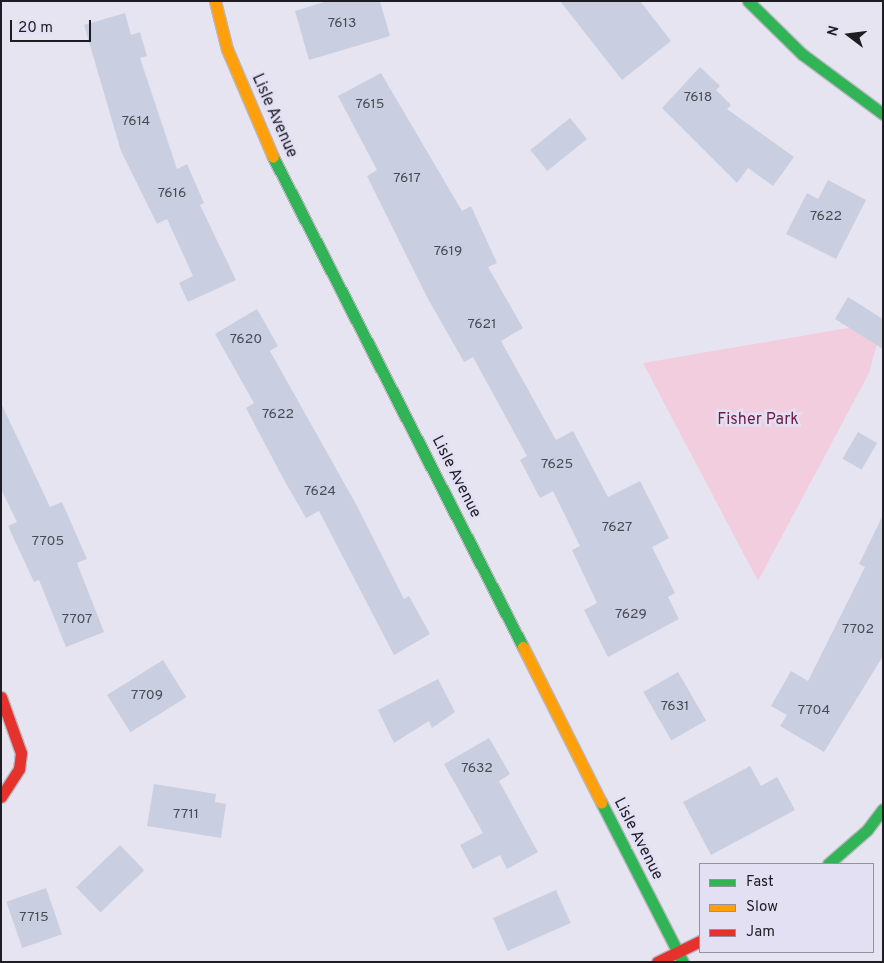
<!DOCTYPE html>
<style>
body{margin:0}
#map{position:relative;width:884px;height:963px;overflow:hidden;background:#e6e4f0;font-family:Overpass,sans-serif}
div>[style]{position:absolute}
.green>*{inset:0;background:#f2cdde}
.building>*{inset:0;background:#c9cfe1;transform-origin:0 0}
.roads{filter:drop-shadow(1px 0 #b9b8c1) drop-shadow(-1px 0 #b9b8c1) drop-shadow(0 1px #b9b8c1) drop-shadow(0 -1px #b9b8c1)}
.fast>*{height:11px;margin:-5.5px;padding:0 5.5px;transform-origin:5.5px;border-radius:5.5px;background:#30b455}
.slow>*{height:11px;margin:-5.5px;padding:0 5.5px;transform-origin:5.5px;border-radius:5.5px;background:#ff9f0a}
.jam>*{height:11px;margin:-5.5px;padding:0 5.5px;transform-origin:5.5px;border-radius:5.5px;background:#e5322d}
span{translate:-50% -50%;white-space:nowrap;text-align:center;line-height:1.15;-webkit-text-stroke:5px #e3e0f4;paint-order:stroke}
.number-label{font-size:14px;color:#4a4a54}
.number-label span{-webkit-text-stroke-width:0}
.street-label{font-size:16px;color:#1e1d24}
.park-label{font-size:16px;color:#701840}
.frame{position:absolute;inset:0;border:2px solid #1e1d24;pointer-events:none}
.legend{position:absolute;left:699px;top:863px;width:175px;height:90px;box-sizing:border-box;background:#e3e0f4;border:1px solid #9492a1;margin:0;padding:6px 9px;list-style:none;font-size:15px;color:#1e1d24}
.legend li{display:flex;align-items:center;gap:10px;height:25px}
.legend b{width:25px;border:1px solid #9492a1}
.north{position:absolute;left:824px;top:10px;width:50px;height:50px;-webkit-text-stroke:4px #e3e0f4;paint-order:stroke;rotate:285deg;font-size:14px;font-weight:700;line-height:20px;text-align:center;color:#1e1d24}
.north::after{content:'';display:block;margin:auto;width:18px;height:22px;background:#1e1d24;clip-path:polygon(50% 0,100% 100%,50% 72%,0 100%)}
.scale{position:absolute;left:10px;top:20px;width:81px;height:22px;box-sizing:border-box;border:2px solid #1e1d24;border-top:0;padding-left:6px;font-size:15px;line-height:18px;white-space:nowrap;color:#1e1d24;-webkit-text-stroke:4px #e3e0f4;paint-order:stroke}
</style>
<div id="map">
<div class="green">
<i style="clip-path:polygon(883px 322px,869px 373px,758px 581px,643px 363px)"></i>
</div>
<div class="building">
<i style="clip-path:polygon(327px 1px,380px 1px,390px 36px,309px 60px,295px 11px)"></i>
<i style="clip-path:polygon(560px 1px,640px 1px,671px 41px,622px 80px)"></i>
<i style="clip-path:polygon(125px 13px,131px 35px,140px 32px,147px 56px,140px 58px,177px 169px,187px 164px,204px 203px,200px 205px,236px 280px,188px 302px,179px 283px,193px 276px,167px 219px,157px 224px,121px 151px,84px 25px)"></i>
<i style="clip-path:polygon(700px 67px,720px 86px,716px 90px,731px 105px,727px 109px,794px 157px,773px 186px,748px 168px,737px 183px,662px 108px)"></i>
<i style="clip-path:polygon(381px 73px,462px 211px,471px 206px,497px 263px,488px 267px,523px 328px,501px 341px,556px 440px,573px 431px,608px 497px,640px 481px,669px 538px,652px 547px,675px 593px,668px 597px,679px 619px,608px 657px,584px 610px,597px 603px,572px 550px,580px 546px,553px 491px,540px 498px,520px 460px,527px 456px,473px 357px,464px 362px,427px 297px,367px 176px,377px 170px,338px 96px)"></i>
<i style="left:570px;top:118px;width:27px;height:51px;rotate:51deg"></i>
<i style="clip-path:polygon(828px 180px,866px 200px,836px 259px,786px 234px,807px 193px,818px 199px)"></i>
<i style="clip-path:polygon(848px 297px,883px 319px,883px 349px,835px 319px)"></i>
<i style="clip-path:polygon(257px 309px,278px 346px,270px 351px,357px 506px,404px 599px,409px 596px,430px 634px,394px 655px,319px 511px,306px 518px,284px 480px,246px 408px,254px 403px,215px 334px)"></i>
<i style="clip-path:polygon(1px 403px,50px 507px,62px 502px,87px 559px,77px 563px,104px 632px,66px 647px,39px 580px,34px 582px,8px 526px,17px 522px,1px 489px)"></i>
<i style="left:858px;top:432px;width:22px;height:31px;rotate:30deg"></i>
<i style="clip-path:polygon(883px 515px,883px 656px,824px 752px,780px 726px,787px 715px,771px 706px,791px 671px,808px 681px,865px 567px,859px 564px)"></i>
<i style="left:163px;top:660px;width:44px;height:66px;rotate:58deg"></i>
<i style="left:678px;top:672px;width:56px;height:40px;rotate:60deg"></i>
<i style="clip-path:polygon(438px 679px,455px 712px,432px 728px,429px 721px,394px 743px,378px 710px)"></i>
<i style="clip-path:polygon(489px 738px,510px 774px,499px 781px,538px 852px,507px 869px,500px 855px,473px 869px,460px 845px,483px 833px,444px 764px)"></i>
<i style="clip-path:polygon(750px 766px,761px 786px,777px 777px,795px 810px,711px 855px,683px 802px)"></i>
<i style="clip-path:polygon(154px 784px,216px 794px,215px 802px,226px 804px,221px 838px,147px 826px)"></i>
<i style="left:120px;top:845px;width:35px;height:61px;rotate:46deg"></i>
<i style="left:46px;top:888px;width:49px;height:42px;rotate:71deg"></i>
<i style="left:556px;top:890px;width:36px;height:69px;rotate:66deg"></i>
</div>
<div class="roads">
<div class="fast">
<i style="left:748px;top:1px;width:76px;rotate:44.5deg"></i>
<i style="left:802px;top:54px;width:101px;rotate:36.5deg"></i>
<i style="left:273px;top:157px;width:550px;rotate:62.97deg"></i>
<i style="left:601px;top:802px;width:180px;rotate:62.9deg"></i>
<i style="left:828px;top:864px;width:52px;rotate:-41.1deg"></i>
<i style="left:867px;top:830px;width:26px;rotate:-53deg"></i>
</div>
<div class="slow">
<i style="left:215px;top:1px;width:49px;rotate:76deg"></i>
<i style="left:227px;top:49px;width:117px;rotate:66.9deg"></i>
<i style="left:523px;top:647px;width:174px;rotate:63.3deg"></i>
</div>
<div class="jam">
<i style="left:1px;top:697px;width:59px;rotate:70.3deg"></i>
<i style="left:21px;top:753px;width:16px;rotate:97deg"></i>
<i style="left:19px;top:769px;width:33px;rotate:123deg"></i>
<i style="left:657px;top:962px;width:48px;rotate:-26deg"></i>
</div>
</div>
<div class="number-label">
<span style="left:342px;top:24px">7613</span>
<span style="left:698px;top:98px">7618</span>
<span style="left:370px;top:105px">7615</span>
<span style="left:136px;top:122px">7614</span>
<span style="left:407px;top:179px">7617</span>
<span style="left:172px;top:194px">7616</span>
<span style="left:826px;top:217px">7622</span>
<span style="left:448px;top:252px">7619</span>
<span style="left:482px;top:325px">7621</span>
<span style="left:246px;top:340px">7620</span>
<span style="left:278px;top:415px">7622</span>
<span style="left:557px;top:465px">7625</span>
<span style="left:320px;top:492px">7624</span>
<span style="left:617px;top:528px">7627</span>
<span style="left:48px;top:542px">7705</span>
<span style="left:631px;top:615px">7629</span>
<span style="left:77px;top:620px">7707</span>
<span style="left:858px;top:630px">7702</span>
<span style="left:147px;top:696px">7709</span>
<span style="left:675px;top:707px">7631</span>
<span style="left:814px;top:711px">7704</span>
<span style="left:477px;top:769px">7632</span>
<span style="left:186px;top:815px">7711</span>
<span style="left:34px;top:918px">7715</span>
</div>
<div class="street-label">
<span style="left:274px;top:116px;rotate:66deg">Lisle Avenue</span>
<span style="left:456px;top:477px;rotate:63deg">Lisle Avenue</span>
<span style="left:638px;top:839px;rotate:63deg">Lisle Avenue</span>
</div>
<div class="park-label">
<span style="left:758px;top:420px">Fisher Park</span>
</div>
<div class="frame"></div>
<ul class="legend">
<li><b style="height:6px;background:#30b455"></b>Fast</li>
<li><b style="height:6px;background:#ff9f0a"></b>Slow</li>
<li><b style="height:6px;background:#e5322d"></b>Jam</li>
</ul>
<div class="north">N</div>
<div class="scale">20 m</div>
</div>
